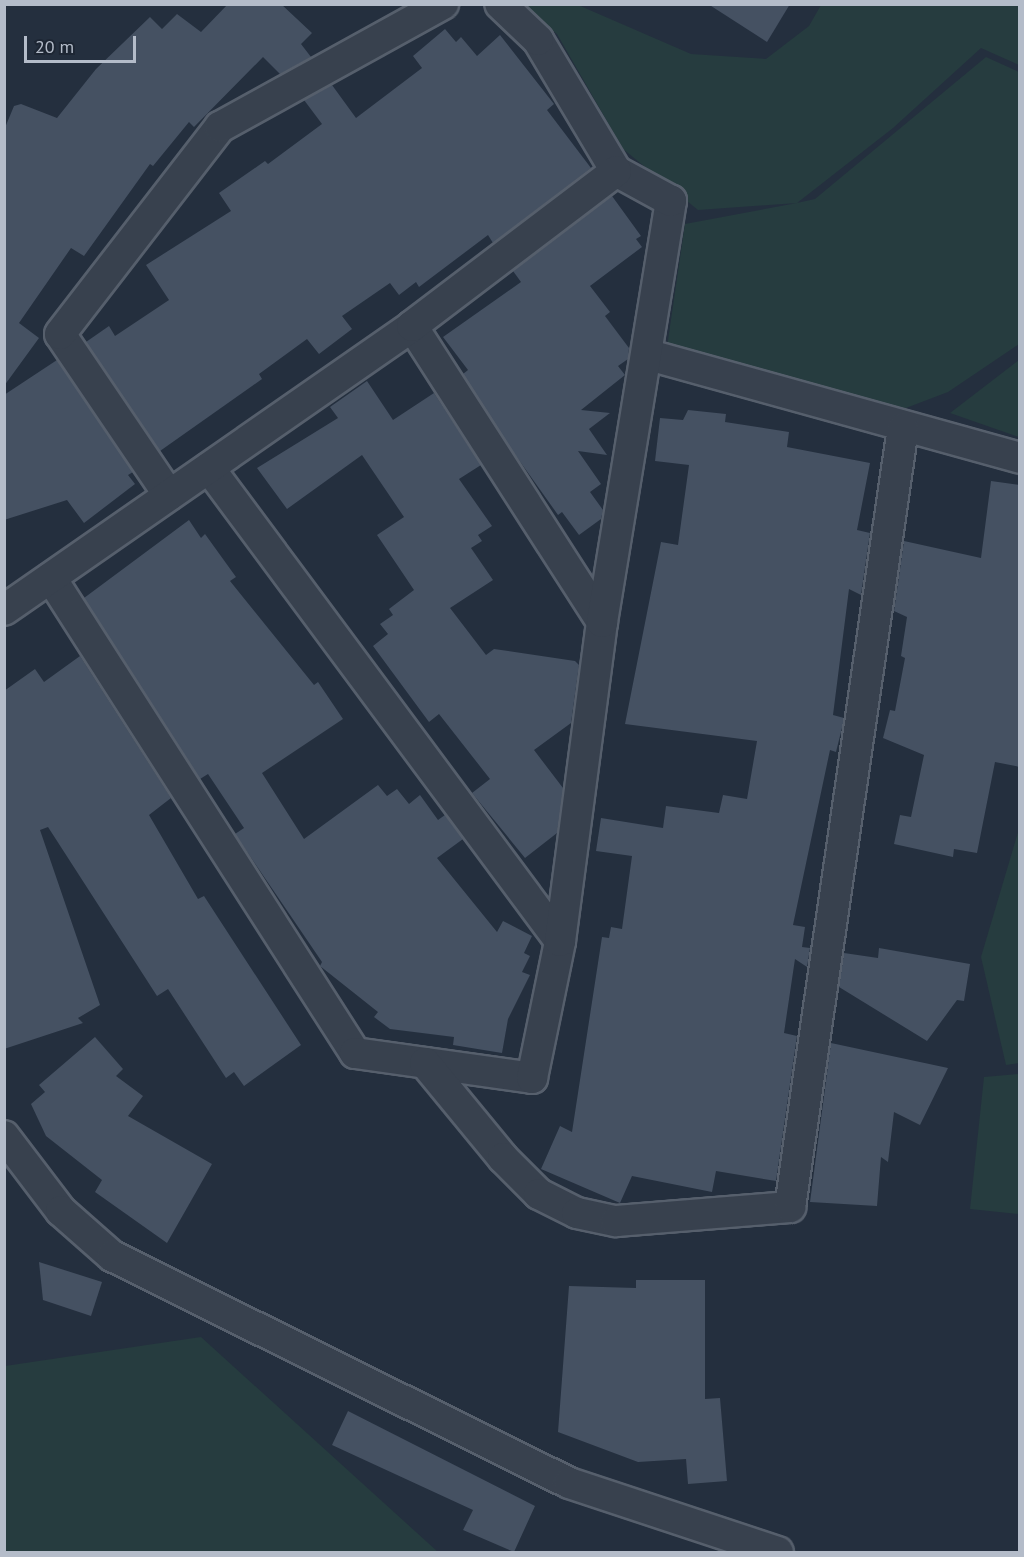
<!DOCTYPE html>
<style>
body{margin:0}
#map{position:relative;width:1024px;height:1557px;overflow:hidden;background:#242f3e;font-family:"PT Sans",sans-serif}
div>[style]{position:absolute}
.green>*{inset:0;background:#263c3f}
.building>*{inset:0;background:#455162}
.roads{filter:drop-shadow(2px 0 #565f6c) drop-shadow(-2px 0 #565f6c) drop-shadow(0 2px #565f6c) drop-shadow(0 -2px #565f6c)}
.minor>*{height:30px;margin:-15px;padding:0 15px;transform-origin:15px;border-radius:15px;background:#38414e}
span{translate:-50% -50%;white-space:nowrap;text-align:center;line-height:1.15;-webkit-text-stroke:5px #1d2633;paint-order:stroke}
.frame{position:absolute;inset:0;border:6px solid #b4bcc9;pointer-events:none}
.scale{position:absolute;left:24px;top:36px;width:112px;height:27px;box-sizing:border-box;border:3px solid #b4bcc9;border-top:0;padding-left:8px;font-size:18px;line-height:21px;white-space:nowrap;color:#b4bcc9;-webkit-text-stroke:4px #1d2633;paint-order:stroke}
</style>
<div id="map">
<div class="green">
<i style="clip-path:polygon(520px 5px,578px 5px,691px 54px,766px 59px,809px 26px,821px 5px,1019px 5px,1019px 65px,981px 48px,893px 128px,797px 203px,815px 199px,986px 57px,1019px 72px,1019px 344px,948px 392px,898px 411px,667px 347px,685px 224px,797px 203px,698px 210px,623px 149px,557px 34px)"></i>
<i style="clip-path:polygon(1019px 360px,1019px 437px,950px 413px)"></i>
<i style="clip-path:polygon(1019px 829px,1019px 1063px,1006px 1065px,981px 957px)"></i>
<i style="clip-path:polygon(1019px 1074px,1019px 1214px,970px 1209px,984px 1077px)"></i>
<i style="clip-path:polygon(201px 1337px,438px 1552px,5px 1552px,5px 1366px)"></i>
</div>
<div class="building">
<i style="clip-path:polygon(228px 4px,281px 4px,312px 33px,301px 44px,311px 57px,280px 74px,263px 57px,194px 127px,189px 122px,153px 166px,150px 164px,84px 256px,71px 248px,19px 323px,39px 338px,4px 386px,4px 130px,14px 106px,21px 104px,57px 118px,96px 69px,150px 17px,162px 29px,177px 14px,201px 32px)"></i>
<i style="clip-path:polygon(708px 4px,790px 4px,767px 42px)"></i>
<i style="clip-path:polygon(445px 29px,456px 42px,461px 37px,477px 56px,500px 35px,554px 104px,547px 110px,591px 168px,493px 243px,488px 235px,419px 287px,416px 282px,399px 295px,390px 283px,342px 316px,352px 329px,319px 354px,307px 339px,259px 374px,262px 379px,160px 451px,86px 342px,109px 326px,115px 336px,169px 300px,146px 265px,231px 211px,219px 193px,265px 161px,268px 164px,322px 124px,304px 100px,332px 85px,356px 118px,422px 68px,413px 56px)"></i>
<i style="clip-path:polygon(612px 196px,641px 236px,636px 239px,642px 247px,590px 286px,610px 312px,605px 316px,629px 348px,628px 359px,618px 366px,625px 375px,581px 410px,610px 413px,589px 429px,607px 455px,578px 451px,601px 484px,590px 492px,603px 510px,601px 519px,579px 535px,562px 512px,558px 515px,509px 446px,463px 374px,468px 370px,443px 337px,521px 282px,513px 271px)"></i>
<i style="clip-path:polygon(57px 360px,133px 472px,128px 475px,135px 484px,84px 523px,67px 500px,4px 520px,4px 395px)"></i>
<i style="clip-path:polygon(367px 381px,393px 420px,434px 393px,481px 465px,459px 479px,492px 526px,478px 535px,482px 541px,471px 548px,493px 580px,450px 608px,486px 655px,494px 649px,575px 661px,579px 665px,571px 723px,534px 750px,563px 788px,557px 833px,525px 858px,472px 793px,490px 779px,439px 714px,429px 722px,373px 646px,388px 634px,380px 624px,393px 615px,389px 609px,414px 590px,377px 535px,404px 517px,362px 455px,287px 509px,257px 468px,338px 418px,330px 407px)"></i>
<i style="clip-path:polygon(688px 410px,726px 414px,725px 422px,789px 432px,787px 447px,870px 463px,857px 530px,870px 533px,861px 595px,849px 589px,833px 715px,844px 718px,843px 724px,836px 752px,830px 750px,793px 925px,805px 927px,802px 947px,810px 948px,807px 967px,795px 959px,784px 1033px,797px 1036px,776px 1181px,716px 1171px,712px 1192px,632px 1176px,620px 1203px,541px 1169px,560px 1126px,572px 1132px,602px 937px,609px 938px,611px 927px,622px 929px,632px 856px,596px 851px,601px 818px,663px 828px,666px 806px,719px 813px,723px 795px,747px 799px,757px 741px,625px 724px,661px 542px,678px 545px,689px 465px,655px 461px,660px 418px,683px 420px)"></i>
<i style="clip-path:polygon(991px 481px,1020px 485px,1020px 767px,995px 762px,977px 853px,954px 849px,953px 857px,894px 844px,900px 815px,911px 817px,924px 755px,883px 738px,890px 710px,895px 711px,905px 658px,901px 656px,907px 617px,894px 611px,904px 541px,981px 558px)"></i>
<i style="clip-path:polygon(189px 520px,201px 538px,205px 534px,236px 577px,230px 581px,314px 685px,318px 682px,343px 719px,262px 773px,304px 839px,378px 785px,387px 796px,397px 789px,409px 804px,420px 795px,438px 820px,445px 815px,463px 839px,437px 858px,497px 932px,503px 921px,532px 936px,524px 953px,530px 956px,522px 972px,530px 975px,508px 1019px,502px 1053px,453px 1045px,454px 1037px,390px 1029px,374px 1017px,378px 1012px,320px 966px,322px 962px,235px 834px,244px 828px,208px 774px,200px 779px,84px 598px)"></i>
<i style="clip-path:polygon(80px 656px,171px 798px,149px 815px,198px 899px,204px 896px,301px 1045px,244px 1086px,234px 1072px,226px 1078px,168px 989px,157px 996px,48px 827px,40px 830px,100px 1005px,78px 1018px,83px 1023px,4px 1049px,4px 691px,35px 669px,44px 682px)"></i>
<i style="clip-path:polygon(879px 948px,970px 964px,964px 1001px,957px 1000px,927px 1041px,839px 987px,844px 953px,878px 958px)"></i>
<i style="clip-path:polygon(95px 1037px,123px 1069px,116px 1076px,143px 1096px,128px 1116px,212px 1164px,167px 1243px,95px 1192px,102px 1180px,46px 1136px,31px 1104px,45px 1092px,39px 1085px)"></i>
<i style="clip-path:polygon(831px 1043px,948px 1068px,920px 1125px,894px 1112px,888px 1162px,881px 1157px,877px 1206px,810px 1202px)"></i>
<i style="clip-path:polygon(39px 1262px,102px 1282px,91px 1316px,43px 1300px)"></i>
<i style="clip-path:polygon(636px 1280px,705px 1280px,705px 1399px,720px 1398px,727px 1481px,688px 1484px,686px 1459px,638px 1462px,558px 1432px,569px 1286px,636px 1288px)"></i>
<i style="clip-path:polygon(348px 1411px,535px 1506px,514px 1552px,463px 1530px,473px 1510px,332px 1445px)"></i>
</div>
<div class="roads">
<div class="minor">
<i style="left:412px;top:326px;width:352px;rotate:57.3deg"></i>
<i style="left:649px;top:355px;width:385px;rotate:15.5deg"></i>
<i style="left:209px;top:468px;width:589px;rotate:53.42deg"></i>
<i style="left:169px;top:495px;width:194px;rotate:-124.1deg"></i>
<i style="left:60px;top:334px;width:262px;rotate:-52.3deg"></i>
<i style="left:220px;top:127px;width:255px;rotate:-28.9deg"></i>
<i style="left:51px;top:578px;width:564px;rotate:57.38deg"></i>
<i style="left:355px;top:1053px;width:179px;rotate:8deg"></i>
<i style="left:532px;top:1078px;width:140px;rotate:-78.4deg"></i>
<i style="left:560px;top:941px;width:322px;rotate:-82.5deg"></i>
<i style="left:602px;top:622px;width:427px;rotate:-80.7deg"></i>
<i style="left:671px;top:201px;width:63px;rotate:-151.4deg"></i>
<i style="left:616px;top:171px;width:152px;rotate:-120.8deg"></i>
<i style="left:538px;top:40px;width:52px;rotate:-136.5deg"></i>
<i style="left:4px;top:610px;width:497px;rotate:-34.8deg"></i>
<i style="left:412px;top:326px;width:256px;rotate:-37.2deg"></i>
<i style="left:425px;top:1063px;width:123px;rotate:50.6deg"></i>
<i style="left:503px;top:1158px;width:51px;rotate:45deg"></i>
<i style="left:539px;top:1194px;width:42px;rotate:26.6deg"></i>
<i style="left:577px;top:1213px;width:40px;rotate:12deg"></i>
<i style="left:616px;top:1221px;width:175px;rotate:-4.6deg"></i>
<i style="left:790px;top:1207px;width:787px;rotate:-81.75deg"></i>
<i style="left:4px;top:1136px;width:94px;rotate:52.8deg"></i>
<i style="left:61px;top:1211px;width:68px;rotate:41.4deg"></i>
<i style="left:112px;top:1256px;width:510px;rotate:26.41deg"></i>
<i style="left:569px;top:1483px;width:220px;rotate:18.3deg"></i>
</div>
</div>
<div class="frame"></div>
<div class="scale">20 m</div>
</div>
